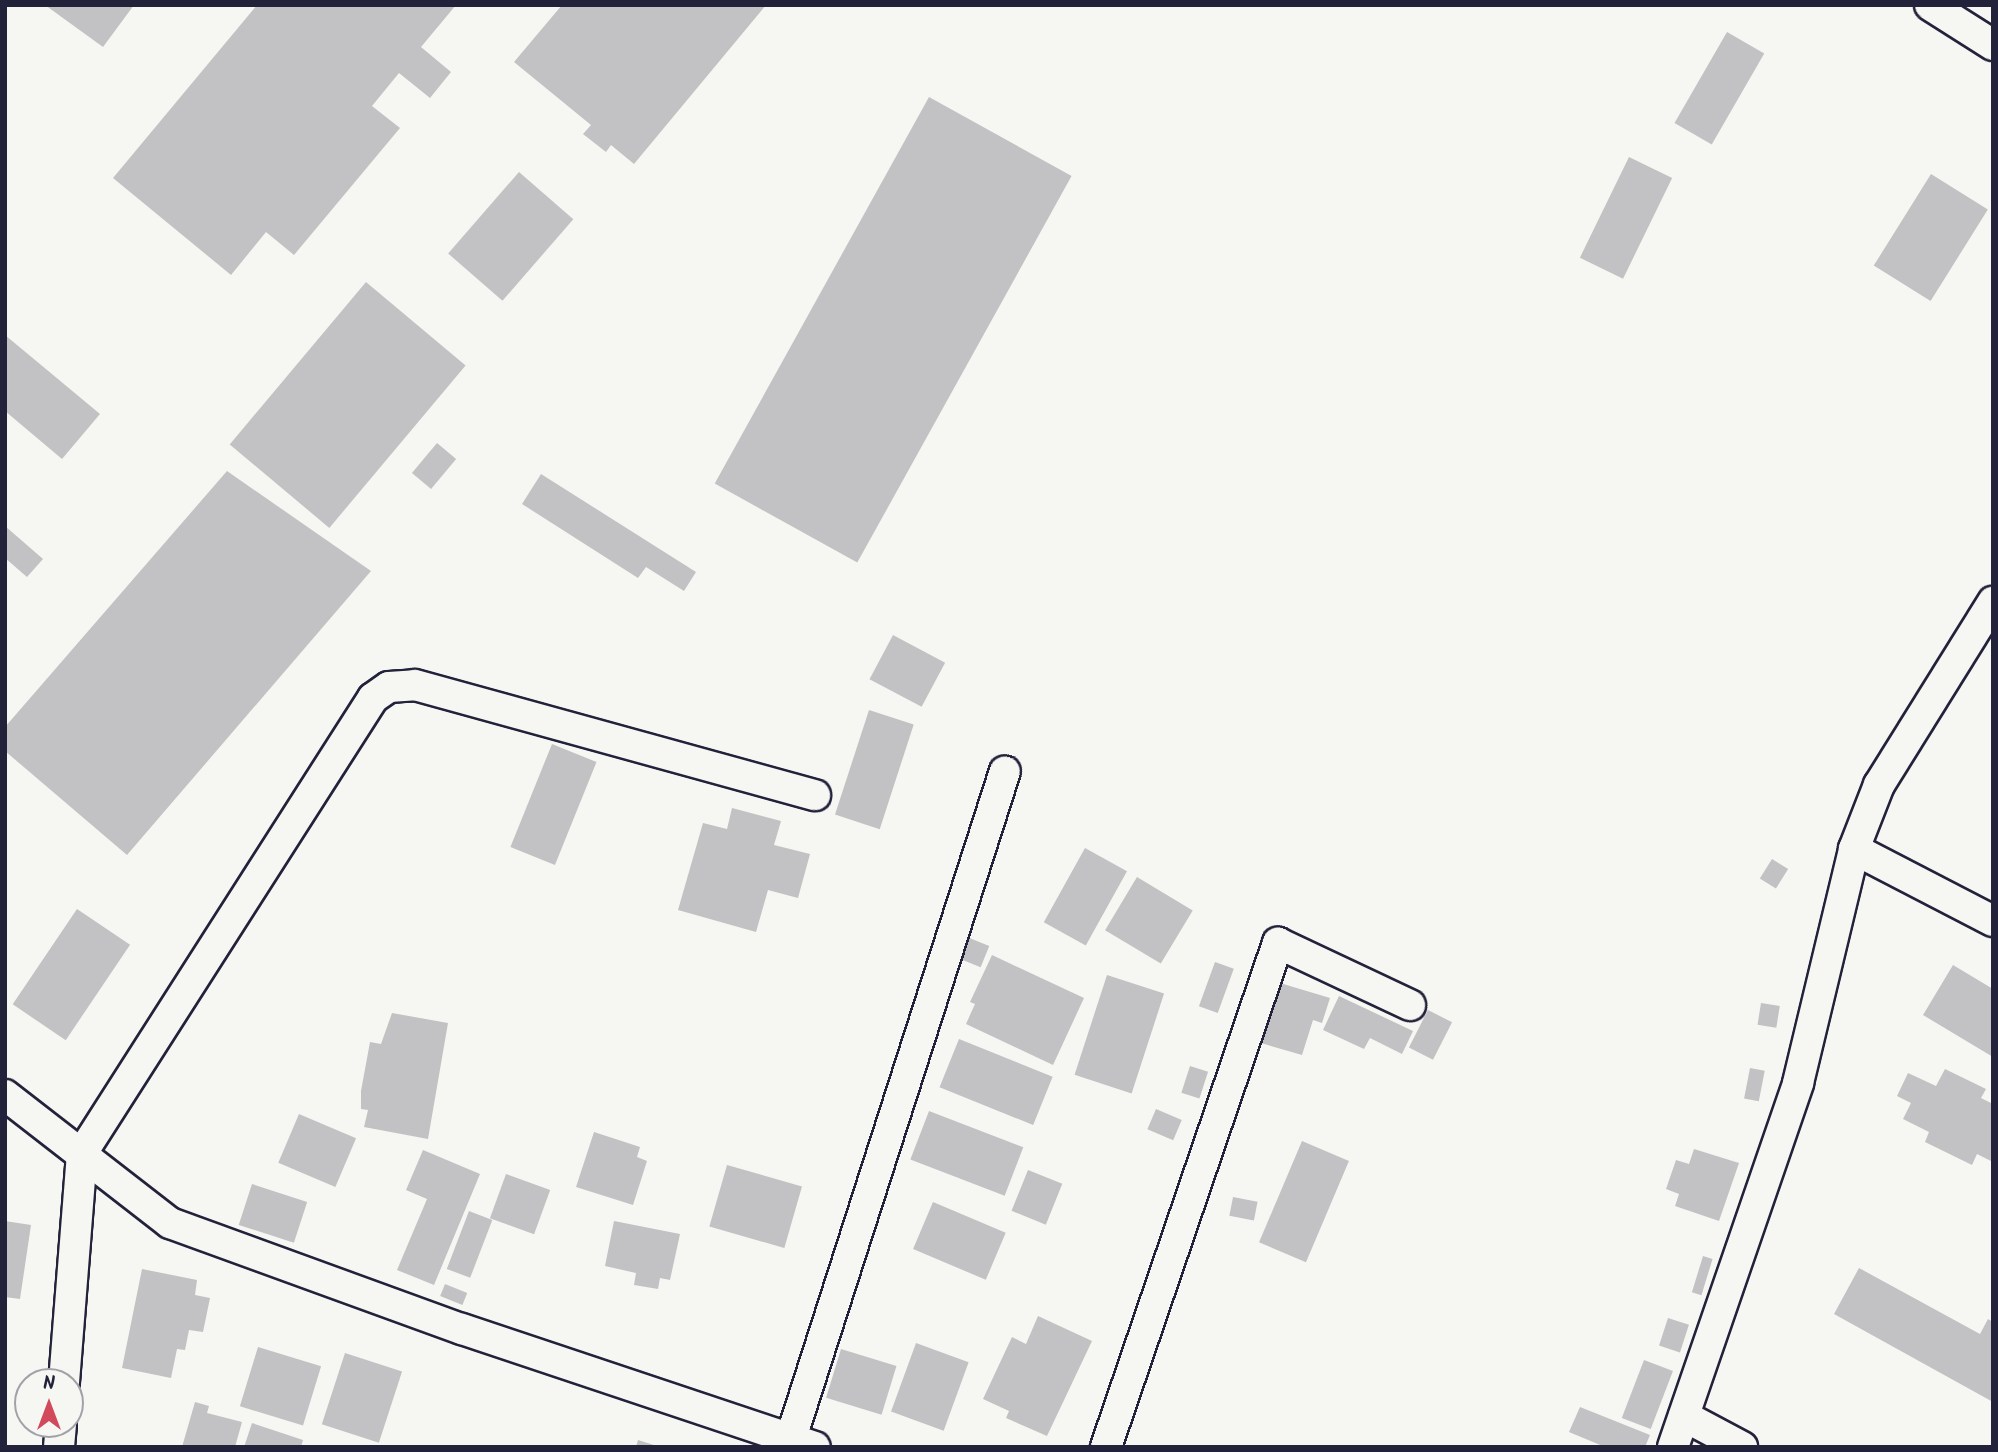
<!DOCTYPE html>
<style>
body{margin:0}
#map{position:relative;width:1998px;height:1452px;overflow:hidden;background:#f6f6f2;font-family:Kalam,sans-serif}
div>[style]{position:absolute}
.building>*{inset:0;background:#c2c2c4;transform-origin:0 0}
.roads{filter:drop-shadow(2px 0 #22223b) drop-shadow(-2px 0 #22223b) drop-shadow(0 2px #22223b) drop-shadow(0 -2px #22223b)}
.minor>*{height:30px;margin:-15px;padding:0 15px;transform-origin:15px;border-radius:15px;background:#f6f6f2}
span{translate:-50% -50%;white-space:nowrap;text-align:center;line-height:1.15;-webkit-text-stroke:5px #f6f6f2;paint-order:stroke}
.frame{position:absolute;inset:0;border:7px solid #22223b;pointer-events:none}
.north{position:absolute;left:14px;top:1368px;width:70px;height:70px;box-sizing:border-box;background:#f6f6f2;border:2px solid #a1a1a9;border-radius:50%;rotate:0deg;font-size:19px;font-weight:700;line-height:28px;text-align:center;color:#22223b}
.north::after{content:'';display:block;margin:auto;width:24px;height:32px;background:#d1495b;clip-path:polygon(50% 0,100% 100%,50% 72%,0 100%)}
</style>
<div id="map">
<div class="building">
<i style="clip-path:polygon(45px 5px,134px 5px,103px 47px)"></i>
<i style="clip-path:polygon(257px 5px,456px 5px,421px 47px,451px 72px,430px 98px,399px 73px,372px 106px,400px 128px,294px 255px,266px 232px,231px 275px,113px 178px)"></i>
<i style="clip-path:polygon(562px 5px,766px 5px,634px 164px,611px 145px,606px 152px,583px 134px,591px 125px,514px 62px)"></i>
<i style="left:1727px;top:32px;width:43px;height:105px;rotate:30deg"></i>
<i style="left:929px;top:97px;width:163px;height:442px;rotate:29deg"></i>
<i style="left:1629px;top:157px;width:48px;height:112px;rotate:26deg"></i>
<i style="left:519px;top:172px;width:72px;height:108px;rotate:41deg"></i>
<i style="left:1931px;top:174px;width:67px;height:108px;rotate:32deg"></i>
<i style="left:366px;top:282px;width:130px;height:212px;rotate:40deg"></i>
<i style="clip-path:polygon(5px 335px,100px 414px,62px 459px,5px 411px)"></i>
<i style="left:437px;top:443px;width:25px;height:39px;rotate:40deg"></i>
<i style="clip-path:polygon(227px 471px,371px 571px,127px 855px,5px 751px,5px 727px)"></i>
<i style="clip-path:polygon(541px 474px,696px 572px,684px 591px,646px 567px,638px 578px,522px 504px)"></i>
<i style="clip-path:polygon(5px 526px,43px 559px,27px 577px,5px 558px)"></i>
<i style="left:893px;top:635px;width:59px;height:50px;rotate:28deg"></i>
<i style="left:869px;top:710px;width:47px;height:110px;rotate:18deg"></i>
<i style="left:552px;top:744px;width:48px;height:111px;rotate:22deg"></i>
<i style="clip-path:polygon(732px 808px,781px 821px,774px 845px,810px 854px,798px 898px,768px 890px,756px 932px,678px 910px,703px 823px,727px 829px)"></i>
<i style="left:1085px;top:848px;width:48px;height:85px;rotate:29deg"></i>
<i style="left:1772px;top:859px;width:19px;height:23px;rotate:32deg"></i>
<i style="left:1137px;top:877px;width:65px;height:62px;rotate:31deg"></i>
<i style="left:77px;top:909px;width:64px;height:115px;rotate:34deg"></i>
<i style="left:967px;top:937px;width:24px;height:23px;rotate:22deg"></i>
<i style="clip-path:polygon(992px 955px,1084px 998px,1053px 1065px,966px 1024px,975px 1004px,970px 1002px)"></i>
<i style="left:1215px;top:962px;width:20px;height:47px;rotate:20deg"></i>
<i style="clip-path:polygon(1953px 965px,1993px 989px,1993px 1057px,1923px 1015px)"></i>
<i style="left:1107px;top:975px;width:60px;height:105px;rotate:18deg"></i>
<i style="clip-path:polygon(1280px 983px,1330px 998px,1322px 1023px,1313px 1020px,1302px 1055px,1261px 1043px)"></i>
<i style="clip-path:polygon(1339px 996px,1413px 1031px,1402px 1054px,1370px 1038px,1364px 1049px,1323px 1030px)"></i>
<i style="left:1761px;top:1003px;width:19px;height:22px;rotate:9deg"></i>
<i style="left:1428px;top:1010px;width:27px;height:42px;rotate:27deg"></i>
<i style="clip-path:polygon(392px 1013px,448px 1023px,428px 1139px,364px 1127px,368px 1110px,361px 1109px,361px 1091px,370px 1042px,381px 1044px)"></i>
<i style="left:959px;top:1039px;width:101px;height:52px;rotate:22deg"></i>
<i style="left:1190px;top:1066px;width:19px;height:28px;rotate:18deg"></i>
<i style="left:1750px;top:1068px;width:15px;height:31px;rotate:11deg"></i>
<i style="clip-path:polygon(1945px 1069px,1986px 1089px,1981px 1098px,1993px 1104px,1993px 1162px,1977px 1154px,1972px 1165px,1925px 1142px,1929px 1132px,1903px 1119px,1911px 1103px,1897px 1096px,1908px 1073px,1936px 1086px)"></i>
<i style="left:1156px;top:1109px;width:28px;height:22px;rotate:23deg"></i>
<i style="left:929px;top:1111px;width:101px;height:52px;rotate:21deg"></i>
<i style="left:299px;top:1114px;width:62px;height:53px;rotate:23deg"></i>
<i style="clip-path:polygon(594px 1132px,640px 1147px,637px 1157px,647px 1161px,633px 1205px,576px 1187px)"></i>
<i style="left:1302px;top:1141px;width:51px;height:110px;rotate:23deg"></i>
<i style="clip-path:polygon(1694px 1149px,1739px 1163px,1719px 1221px,1675px 1206px,1679px 1194px,1666px 1189px,1676px 1160px,1689px 1164px)"></i>
<i style="clip-path:polygon(423px 1150px,480px 1174px,434px 1285px,397px 1270px,427px 1199px,406px 1190px)"></i>
<i style="left:727px;top:1165px;width:78px;height:64px;rotate:16deg"></i>
<i style="left:1028px;top:1170px;width:37px;height:44px;rotate:22deg"></i>
<i style="left:506px;top:1174px;width:47px;height:47px;rotate:20deg"></i>
<i style="left:252px;top:1184px;width:58px;height:43px;rotate:18deg"></i>
<i style="left:1233px;top:1197px;width:25px;height:19px;rotate:11deg"></i>
<i style="left:933px;top:1202px;width:79px;height:51px;rotate:23deg"></i>
<i style="left:469px;top:1211px;width:25px;height:62px;rotate:21deg"></i>
<i style="clip-path:polygon(5px 1221px,31px 1225px,20px 1299px,5px 1297px)"></i>
<i style="clip-path:polygon(614px 1221px,680px 1234px,670px 1280px,660px 1278px,658px 1289px,634px 1285px,636px 1273px,605px 1266px)"></i>
<i style="left:1703px;top:1256px;width:10px;height:38px;rotate:17deg"></i>
<i style="clip-path:polygon(1859px 1268px,1980px 1334px,1988px 1319px,1993px 1322px,1993px 1402px,1834px 1314px)"></i>
<i style="clip-path:polygon(142px 1269px,197px 1280px,195px 1295px,210px 1298px,203px 1332px,189px 1330px,185px 1350px,177px 1349px,171px 1378px,122px 1368px)"></i>
<i style="left:445px;top:1284px;width:24px;height:13px;rotate:22deg"></i>
<i style="clip-path:polygon(1038px 1316px,1092px 1341px,1047px 1436px,1006px 1418px,1009px 1411px,983px 1399px,1012px 1337px,1026px 1344px)"></i>
<i style="left:1668px;top:1318px;width:22px;height:29px;rotate:18deg"></i>
<i style="left:916px;top:1343px;width:56px;height:73px;rotate:20deg"></i>
<i style="left:258px;top:1347px;width:66px;height:62px;rotate:17deg"></i>
<i style="left:841px;top:1349px;width:58px;height:51px;rotate:17deg"></i>
<i style="left:345px;top:1353px;width:60px;height:75px;rotate:18deg"></i>
<i style="left:1644px;top:1360px;width:31px;height:62px;rotate:21deg"></i>
<i style="clip-path:polygon(195px 1402px,209px 1406px,207px 1413px,242px 1422px,235px 1447px,182px 1447px)"></i>
<i style="clip-path:polygon(1580px 1407px,1650px 1435px,1645px 1447px,1605px 1447px,1569px 1432px)"></i>
<i style="clip-path:polygon(252px 1423px,303px 1440px,301px 1447px,244px 1447px)"></i>
<i style="clip-path:polygon(638px 1440px,657px 1446px,657px 1447px,636px 1447px)"></i>
</div>
<div class="roads">
<div class="minor">
<i style="left:1930px;top:5px;width:75px;rotate:32.4deg"></i>
<i style="left:1854px;top:849px;width:157px;rotate:27.4deg"></i>
<i style="left:5px;top:1095px;width:209px;rotate:37.8deg"></i>
<i style="left:170px;top:1223px;width:311px;rotate:20deg"></i>
<i style="left:462px;top:1329px;width:372px;rotate:18.5deg"></i>
<i style="left:64px;top:1382px;width:230px;rotate:-85.5deg"></i>
<i style="left:82px;top:1153px;width:540px;rotate:-57.4deg"></i>
<i style="left:373px;top:698px;width:19px;rotate:-35deg"></i>
<i style="left:389px;top:687px;width:26px;rotate:-4deg"></i>
<i style="left:415px;top:685px;width:415px;rotate:15.4deg"></i>
<i style="left:1684px;top:1416px;width:66px;rotate:28.1deg"></i>
<i style="left:791px;top:1438px;width:700px;rotate:-72.21deg"></i>
<i style="left:59px;top:1447px;width:23px;rotate:-85deg"></i>
<i style="left:1106px;top:1447px;width:533px;rotate:-71.16deg"></i>
<i style="left:1278px;top:943px;width:146px;rotate:25.2deg"></i>
<i style="left:1673px;top:1447px;width:385px;rotate:-71deg"></i>
<i style="left:1798px;top:1083px;width:241px;rotate:-76.5deg"></i>
<i style="left:1854px;top:849px;width:69px;rotate:-68.7deg"></i>
<i style="left:1879px;top:785px;width:216px;rotate:-58.1deg"></i>
</div>
</div>
<div class="frame"></div>
<div class="north">N</div>
</div>
